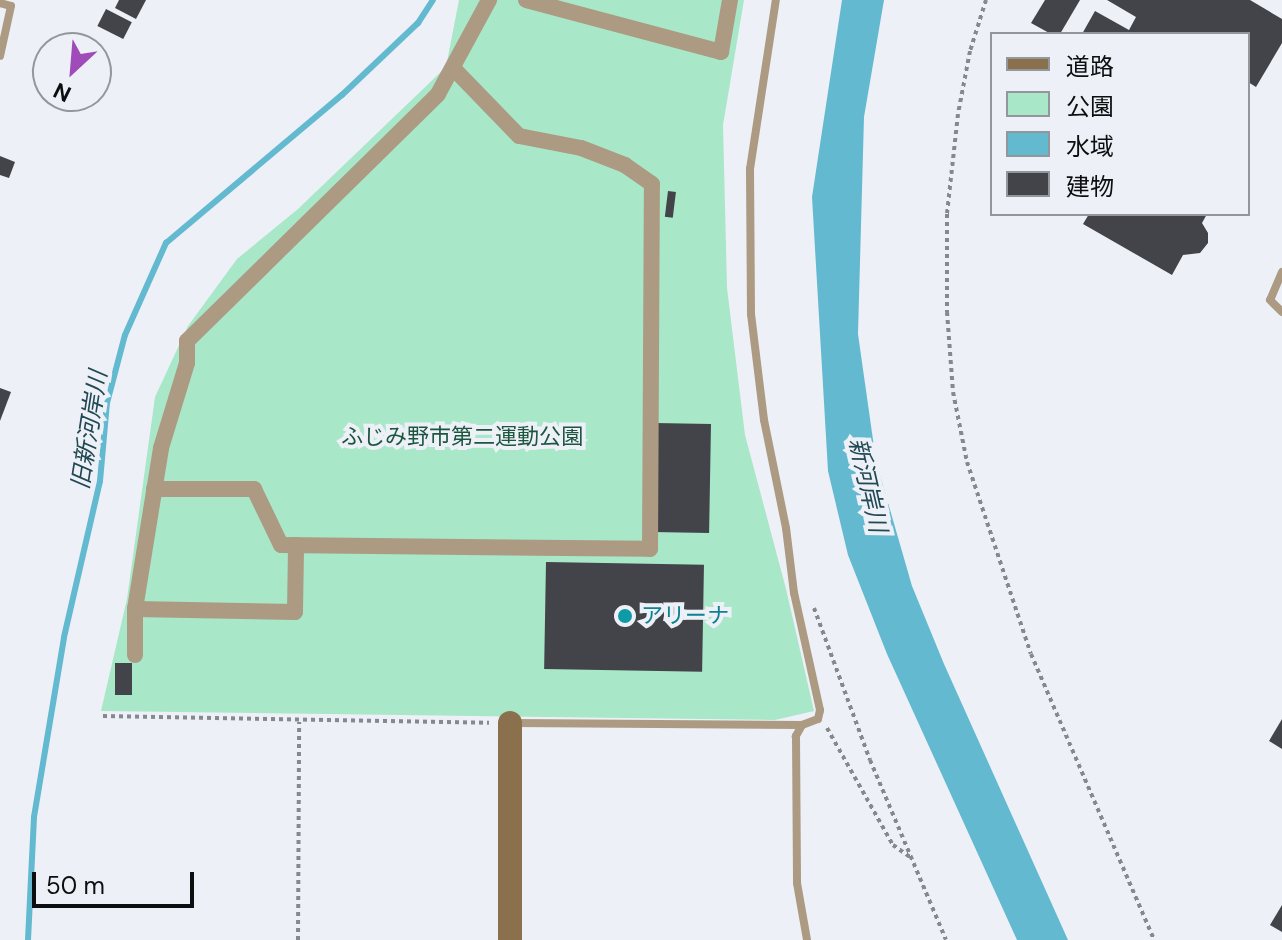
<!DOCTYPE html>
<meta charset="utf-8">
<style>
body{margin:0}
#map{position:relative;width:1282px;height:940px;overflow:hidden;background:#edf0f6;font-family:"DM Sans","Noto Sans JP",sans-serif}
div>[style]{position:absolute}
.green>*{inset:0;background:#a8e7c8}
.water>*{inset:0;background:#63b9cf}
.stream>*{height:6px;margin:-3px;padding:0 3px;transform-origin:3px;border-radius:3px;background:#63b9cf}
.building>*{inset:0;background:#424449;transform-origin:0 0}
.path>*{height:4px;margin-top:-2px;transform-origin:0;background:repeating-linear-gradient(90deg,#85888c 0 4px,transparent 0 8px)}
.lane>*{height:8px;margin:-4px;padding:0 4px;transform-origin:4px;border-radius:4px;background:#ac9a82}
.street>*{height:16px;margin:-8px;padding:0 8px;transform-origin:8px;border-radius:8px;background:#ac9a82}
.secondary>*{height:24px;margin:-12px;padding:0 12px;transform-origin:12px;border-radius:12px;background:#8b704d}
.dots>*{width:22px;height:22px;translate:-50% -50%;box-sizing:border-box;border:4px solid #edf0f6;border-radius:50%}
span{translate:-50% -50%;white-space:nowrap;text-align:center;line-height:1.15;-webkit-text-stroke:8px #edf0f6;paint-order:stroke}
.park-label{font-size:22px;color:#1d563f}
.culture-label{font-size:22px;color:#0d838f}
.left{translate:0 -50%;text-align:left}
.water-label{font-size:24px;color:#214953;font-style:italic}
.legend{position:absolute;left:990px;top:32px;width:260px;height:184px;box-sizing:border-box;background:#edf0f6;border:2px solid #93969a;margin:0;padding:10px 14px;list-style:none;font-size:24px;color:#0c0e0f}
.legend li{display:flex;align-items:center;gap:16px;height:40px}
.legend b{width:40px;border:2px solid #93969a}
.north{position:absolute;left:32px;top:32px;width:80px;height:80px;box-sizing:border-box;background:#edf0f6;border:2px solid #93969a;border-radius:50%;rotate:206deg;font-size:22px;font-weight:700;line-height:32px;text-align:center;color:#0c0e0f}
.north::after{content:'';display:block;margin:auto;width:28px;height:36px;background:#9f4bb9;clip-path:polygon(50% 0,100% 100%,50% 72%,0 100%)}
.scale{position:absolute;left:32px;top:872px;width:162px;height:36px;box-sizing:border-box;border:4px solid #0c0e0f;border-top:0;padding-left:10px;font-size:24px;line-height:28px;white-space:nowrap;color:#0c0e0f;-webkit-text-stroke:6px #edf0f6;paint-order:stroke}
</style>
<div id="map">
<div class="green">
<i style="clip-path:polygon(459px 0,744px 0,723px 125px,727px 288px,745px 435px,786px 589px,814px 711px,775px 720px,101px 711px,127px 599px,155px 397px,188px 326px,237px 259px,298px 209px,446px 67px)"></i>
</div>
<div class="water">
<i style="clip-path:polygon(842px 0,884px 0,864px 117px,858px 334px,876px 461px,912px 586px,944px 664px,1068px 940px,1017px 940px,887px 654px,848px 555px,828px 471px,812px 197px)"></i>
</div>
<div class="stream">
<i style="left:28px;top:940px;width:123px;rotate:-87.2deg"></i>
<i style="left:34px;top:817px;width:182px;rotate:-80.5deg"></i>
<i style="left:64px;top:637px;width:160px;rotate:-77deg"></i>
<i style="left:100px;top:481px;width:78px;rotate:-84.9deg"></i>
<i style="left:107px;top:403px;width:70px;rotate:-75.2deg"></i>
<i style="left:125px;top:335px;width:101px;rotate:-66deg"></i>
<i style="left:166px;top:243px;width:230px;rotate:-40.1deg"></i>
<i style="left:342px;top:95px;width:105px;rotate:-43.5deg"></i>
<i style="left:418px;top:23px;width:27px;rotate:-57deg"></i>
</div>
<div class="building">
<i style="clip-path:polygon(119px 0,146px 0,136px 19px,115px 8px)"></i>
<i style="clip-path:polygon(1045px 0,1080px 0,1060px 34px,1051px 34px,1031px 23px)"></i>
<i style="clip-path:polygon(1107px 0,1250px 0,1282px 19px,1282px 43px,1256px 87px,1248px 82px,1248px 34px,1082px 34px,1095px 11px,1129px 30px,1136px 17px)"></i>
<i style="left:106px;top:9px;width:29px;height:19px;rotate:27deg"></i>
<i style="clip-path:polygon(0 156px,15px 162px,9px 178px,0 175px)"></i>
<i style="left:668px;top:191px;width:8px;height:26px;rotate:7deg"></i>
<i style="clip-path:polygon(1089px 214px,1207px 214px,1202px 223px,1208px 233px,1208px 243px,1200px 253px,1183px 255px,1172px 275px,1083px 224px)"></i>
<i style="clip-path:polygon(0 388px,11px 392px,0 421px)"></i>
<i style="left:655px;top:423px;width:56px;height:109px;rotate:1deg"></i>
<i style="left:546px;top:562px;width:158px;height:107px;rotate:1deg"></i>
<i style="left:115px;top:663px;width:17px;height:32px"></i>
<i style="clip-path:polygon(1282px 719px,1282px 749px,1269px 741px)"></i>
<i style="clip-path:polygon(1282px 905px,1282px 932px,1270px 925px)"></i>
</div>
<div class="path">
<i style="left:986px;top:0;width:53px;rotate:107.4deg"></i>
<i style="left:970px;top:51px;width:64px;rotate:100.8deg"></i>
<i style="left:958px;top:114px;width:101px;rotate:96.3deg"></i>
<i style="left:947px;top:214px;width:98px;rotate:90deg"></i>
<i style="left:947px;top:312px;width:80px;rotate:85.7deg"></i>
<i style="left:953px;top:392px;width:71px;rotate:78.7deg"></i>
<i style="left:967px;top:462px;width:202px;rotate:71.6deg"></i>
<i style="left:1031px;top:654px;width:311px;rotate:66.7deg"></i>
<i style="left:814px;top:608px;width:162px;rotate:69.8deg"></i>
<i style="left:870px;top:760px;width:195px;rotate:67.1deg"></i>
<i style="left:103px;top:716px;width:386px;rotate:1deg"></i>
<i style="left:827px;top:728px;width:134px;rotate:60.6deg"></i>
<i style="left:893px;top:845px;width:24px;rotate:35deg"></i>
<i style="left:298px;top:940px;width:218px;rotate:-89.7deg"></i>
</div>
<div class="lane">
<i style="left:0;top:3px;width:11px;rotate:15deg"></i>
<i style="left:11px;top:6px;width:51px;rotate:102.4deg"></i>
<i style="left:1282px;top:272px;width:30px;rotate:113deg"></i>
<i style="left:1270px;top:300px;width:17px;rotate:45deg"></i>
<i style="left:513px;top:723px;width:289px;rotate:0.4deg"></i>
<i style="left:802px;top:725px;width:17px;rotate:-21deg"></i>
<i style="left:818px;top:719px;width:9px;rotate:-77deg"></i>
<i style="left:820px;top:710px;width:120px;rotate:-102.5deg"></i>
<i style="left:794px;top:593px;width:65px;rotate:-97deg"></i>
<i style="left:786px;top:528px;width:110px;rotate:-101.5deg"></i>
<i style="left:764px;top:420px;width:107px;rotate:-97deg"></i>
<i style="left:751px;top:314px;width:145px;rotate:-90.4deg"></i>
<i style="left:750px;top:169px;width:171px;rotate:-81.3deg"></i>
<i style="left:802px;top:725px;width:13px;rotate:119deg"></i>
<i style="left:796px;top:736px;width:147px;rotate:89.6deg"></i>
<i style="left:797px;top:883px;width:58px;rotate:80deg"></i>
</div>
<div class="street">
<i style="left:526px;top:0;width:202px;rotate:14.9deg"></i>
<i style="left:721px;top:52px;width:53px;rotate:-80.2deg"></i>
<i style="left:154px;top:489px;width:100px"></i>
<i style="left:254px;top:489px;width:62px;rotate:64.3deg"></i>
<i style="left:281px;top:545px;width:369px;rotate:0.6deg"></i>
<i style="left:650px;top:549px;width:365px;rotate:-89.7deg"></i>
<i style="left:652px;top:184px;width:33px;rotate:-145deg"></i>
<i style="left:625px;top:165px;width:47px;rotate:-158.9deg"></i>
<i style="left:581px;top:148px;width:63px;rotate:-169deg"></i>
<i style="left:519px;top:136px;width:93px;rotate:-134.1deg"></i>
<i style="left:135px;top:609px;width:160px;rotate:1.1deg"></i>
<i style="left:295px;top:612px;width:67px;rotate:-89.1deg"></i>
<i style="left:135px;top:655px;width:46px;rotate:-90deg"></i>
<i style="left:135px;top:609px;width:163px;rotate:-80.8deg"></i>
<i style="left:161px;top:448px;width:89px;rotate:-73deg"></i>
<i style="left:187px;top:363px;width:22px;rotate:-90deg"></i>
<i style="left:187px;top:341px;width:352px;rotate:-44.5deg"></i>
<i style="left:438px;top:94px;width:107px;rotate:-61.5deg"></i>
</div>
<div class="secondary">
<i style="left:510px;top:940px;width:217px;rotate:-90deg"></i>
</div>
<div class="dots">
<i style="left:625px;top:616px;background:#0f9aa8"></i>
</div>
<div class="park-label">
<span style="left:462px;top:437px">ふじみ野市第二運動公園</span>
</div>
<div class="culture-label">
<span class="left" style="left:641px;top:616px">アリーナ</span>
</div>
<div class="water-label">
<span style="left:89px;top:430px;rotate:-81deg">旧新河岸川</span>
<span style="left:868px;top:485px;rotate:77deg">新河岸川</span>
</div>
<ul class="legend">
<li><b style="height:10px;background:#8b704d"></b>道路</li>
<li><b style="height:22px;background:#a8e7c8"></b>公園</li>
<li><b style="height:22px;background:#63b9cf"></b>水域</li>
<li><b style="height:22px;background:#424449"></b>建物</li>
</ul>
<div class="north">N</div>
<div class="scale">50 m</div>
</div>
